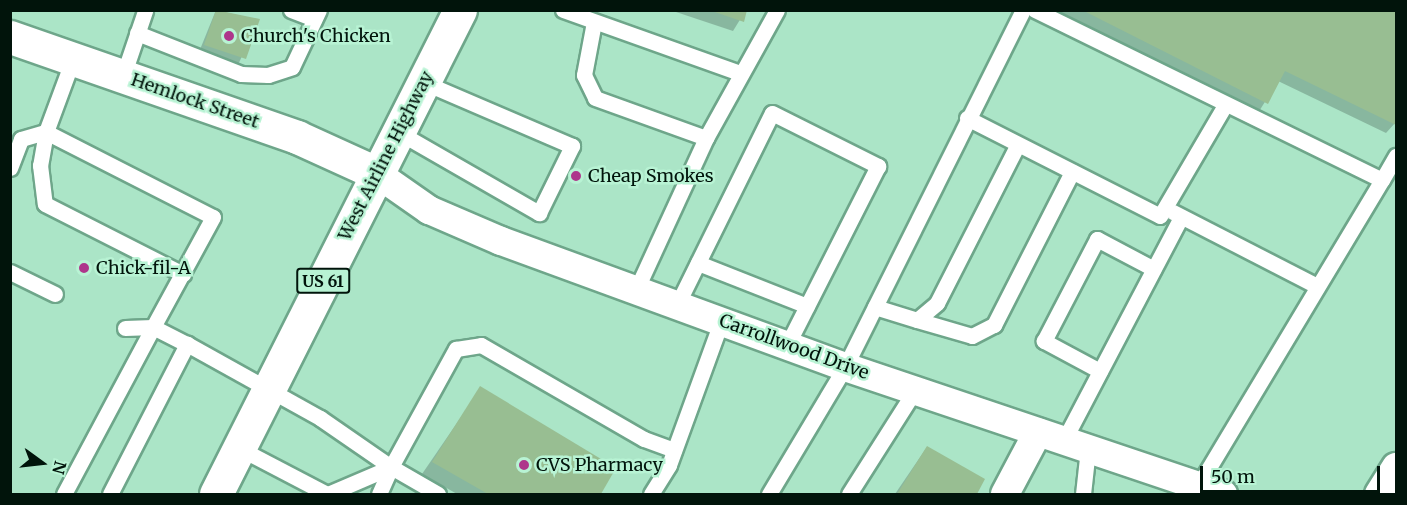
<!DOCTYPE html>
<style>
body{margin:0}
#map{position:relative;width:1407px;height:505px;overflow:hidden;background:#abe5c7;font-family:Merriweather,serif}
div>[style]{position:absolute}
.shadow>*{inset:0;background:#0003}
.building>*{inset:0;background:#98be92}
.roads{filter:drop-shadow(2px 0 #6ea68a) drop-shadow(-2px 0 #6ea68a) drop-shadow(0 2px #6ea68a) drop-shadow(0 -2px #6ea68a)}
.lane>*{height:15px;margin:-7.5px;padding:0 7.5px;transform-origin:7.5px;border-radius:7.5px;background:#fff}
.street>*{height:28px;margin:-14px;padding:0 14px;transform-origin:14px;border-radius:14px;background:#fff}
.secondary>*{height:33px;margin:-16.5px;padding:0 16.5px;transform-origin:16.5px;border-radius:16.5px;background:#fff}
.highway>*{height:33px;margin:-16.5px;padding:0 16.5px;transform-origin:16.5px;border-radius:16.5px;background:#fff}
.dots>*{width:16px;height:16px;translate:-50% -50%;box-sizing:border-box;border:3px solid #b8f3d4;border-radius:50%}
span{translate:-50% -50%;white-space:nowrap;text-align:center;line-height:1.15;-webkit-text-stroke:5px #b8f3d4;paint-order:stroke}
.shield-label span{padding:2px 4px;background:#b8f3d4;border:2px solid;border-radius:4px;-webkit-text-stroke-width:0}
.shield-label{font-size:16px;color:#01140b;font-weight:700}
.poi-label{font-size:18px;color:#01140b}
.left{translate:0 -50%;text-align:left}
.street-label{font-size:18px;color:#01140b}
.frame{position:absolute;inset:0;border:12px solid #01140b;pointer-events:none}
.north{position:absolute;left:12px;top:433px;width:60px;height:60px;-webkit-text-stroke:4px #b8f3d4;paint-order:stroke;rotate:105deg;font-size:16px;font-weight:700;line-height:24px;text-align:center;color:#01140b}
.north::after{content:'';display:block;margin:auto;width:21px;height:27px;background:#01140b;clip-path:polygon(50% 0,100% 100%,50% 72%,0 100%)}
.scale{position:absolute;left:1200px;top:466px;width:180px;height:27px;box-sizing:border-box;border:3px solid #01140b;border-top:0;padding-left:8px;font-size:18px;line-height:21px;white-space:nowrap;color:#01140b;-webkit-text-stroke:4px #b8f3d4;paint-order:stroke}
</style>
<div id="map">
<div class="shadow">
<i style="clip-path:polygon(216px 10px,258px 20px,238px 65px,199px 52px)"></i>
<i style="clip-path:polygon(670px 10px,746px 10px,733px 31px)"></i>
<i style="clip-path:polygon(1054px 10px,1396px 10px,1396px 122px,1386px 133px,1278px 81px,1258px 113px)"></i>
<i style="clip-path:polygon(481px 388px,614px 469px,599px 494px,457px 494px,422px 474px)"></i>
<i style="clip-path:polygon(927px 447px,983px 480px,975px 494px,895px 494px)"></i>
</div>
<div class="building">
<i style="clip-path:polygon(216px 10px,260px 19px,246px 59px,204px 45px)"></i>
<i style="clip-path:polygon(709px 10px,747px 10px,744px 22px)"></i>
<i style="clip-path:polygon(1082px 10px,1396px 10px,1396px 125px,1285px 71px,1268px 104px)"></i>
<i style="clip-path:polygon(480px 386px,616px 468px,601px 494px,488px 494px,432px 462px)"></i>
<i style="clip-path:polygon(927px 446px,985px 479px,977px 494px,897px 494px)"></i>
</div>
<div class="roads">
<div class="lane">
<i style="left:291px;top:10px;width:25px;rotate:21deg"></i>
<i style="left:563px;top:10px;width:188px;rotate:19.6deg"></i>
<i style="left:1035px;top:10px;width:386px;rotate:26.1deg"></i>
<i style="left:1382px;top:180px;width:28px;rotate:-60deg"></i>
<i style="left:594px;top:22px;width:54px;rotate:100.7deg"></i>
<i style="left:584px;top:75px;width:25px;rotate:64deg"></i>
<i style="left:595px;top:98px;width:118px;rotate:19.8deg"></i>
<i style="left:137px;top:33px;width:112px;rotate:21.5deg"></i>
<i style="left:241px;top:74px;width:27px;rotate:2deg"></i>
<i style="left:268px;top:75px;width:25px;rotate:-18deg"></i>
<i style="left:292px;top:67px;width:63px;rotate:-64.7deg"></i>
<i style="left:73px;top:59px;width:78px;rotate:110.3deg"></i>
<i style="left:46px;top:132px;width:34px;rotate:100deg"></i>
<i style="left:40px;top:165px;width:39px;rotate:83deg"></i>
<i style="left:45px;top:204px;width:155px;rotate:26.9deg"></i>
<i style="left:123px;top:76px;width:69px;rotate:-71.3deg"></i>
<i style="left:967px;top:118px;width:216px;rotate:26.9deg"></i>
<i style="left:1160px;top:216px;width:126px;rotate:-59.6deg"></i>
<i style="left:398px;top:132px;width:163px;rotate:29.9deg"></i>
<i style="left:539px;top:213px;width:75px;rotate:-63.8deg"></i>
<i style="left:572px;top:146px;width:162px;rotate:-156.8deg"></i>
<i style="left:10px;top:168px;width:31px;rotate:-69deg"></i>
<i style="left:21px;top:139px;width:26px;rotate:-16deg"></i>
<i style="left:46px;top:132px;width:187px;rotate:27deg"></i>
<i style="left:213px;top:217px;width:125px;rotate:118.6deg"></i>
<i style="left:153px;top:327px;width:38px;rotate:27deg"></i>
<i style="left:1173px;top:212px;width:162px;rotate:27.2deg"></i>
<i style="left:698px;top:263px;width:117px;rotate:21.5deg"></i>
<i style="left:10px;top:272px;width:50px;rotate:26.1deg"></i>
<i style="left:637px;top:288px;width:165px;rotate:-65.3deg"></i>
<i style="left:706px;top:138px;width:146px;rotate:-61deg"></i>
<i style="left:677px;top:305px;width:214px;rotate:-63.7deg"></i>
<i style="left:772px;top:113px;width:119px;rotate:26.6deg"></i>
<i style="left:878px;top:166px;width:201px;rotate:116.9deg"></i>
<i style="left:875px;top:307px;width:44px;rotate:17.2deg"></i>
<i style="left:917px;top:320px;width:26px;rotate:-40deg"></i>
<i style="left:937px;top:303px;width:178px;rotate:-63deg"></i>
<i style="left:917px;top:320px;width:57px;rotate:16.2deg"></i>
<i style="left:972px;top:336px;width:25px;rotate:-27deg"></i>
<i style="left:994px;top:325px;width:172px;rotate:-63deg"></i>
<i style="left:125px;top:328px;width:28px;rotate:-2deg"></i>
<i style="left:1100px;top:371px;width:64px;rotate:-151.8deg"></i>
<i style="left:1044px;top:341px;width:115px;rotate:-62.5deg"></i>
<i style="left:1097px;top:239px;width:64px;rotate:27.8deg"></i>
<i style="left:1064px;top:440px;width:252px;rotate:-62.3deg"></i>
<i style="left:239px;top:448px;width:99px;rotate:27.6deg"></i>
<i style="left:1198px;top:486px;width:357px;rotate:-59deg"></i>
<i style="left:64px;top:494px;width:189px;rotate:-61.9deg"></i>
<i style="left:110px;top:494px;width:169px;rotate:-62.8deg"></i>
<i style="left:187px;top:344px;width:152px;rotate:29.1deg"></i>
<i style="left:320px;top:418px;width:86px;rotate:34.6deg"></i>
<i style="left:328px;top:494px;width:69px;rotate:-23.2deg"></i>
<i style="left:379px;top:494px;width:30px;rotate:-66deg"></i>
<i style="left:438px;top:494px;width:54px;rotate:-150.1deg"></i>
<i style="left:391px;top:467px;width:135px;rotate:-61.2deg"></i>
<i style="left:456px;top:349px;width:25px;rotate:-9deg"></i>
<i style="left:481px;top:345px;width:188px;rotate:30deg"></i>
<i style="left:644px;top:439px;width:32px;rotate:20deg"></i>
<i style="left:651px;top:494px;width:34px;rotate:-58deg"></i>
<i style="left:669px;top:465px;width:152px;rotate:-70deg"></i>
<i style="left:769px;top:494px;width:148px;rotate:-59.1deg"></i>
<i style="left:845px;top:367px;width:399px;rotate:-63.5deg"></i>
<i style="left:849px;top:494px;width:123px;rotate:-57.6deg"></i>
<i style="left:1083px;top:494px;width:45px;rotate:-83.7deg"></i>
</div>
<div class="street">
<i style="left:376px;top:173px;width:65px;rotate:34.9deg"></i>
<i style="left:429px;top:210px;width:78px;rotate:23.3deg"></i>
<i style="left:501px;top:241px;width:366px;rotate:20.1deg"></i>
<i style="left:845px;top:367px;width:399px;rotate:18.6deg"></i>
<i style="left:1005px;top:494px;width:70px;rotate:-62deg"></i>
<i style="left:1379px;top:494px;width:32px;rotate:-58deg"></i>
</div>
<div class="secondary">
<i style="left:10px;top:37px;width:304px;rotate:19.2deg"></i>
<i style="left:297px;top:137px;width:87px;rotate:24.5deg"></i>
</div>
<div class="highway">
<i style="left:216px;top:494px;width:542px;rotate:-63.25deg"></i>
</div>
</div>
<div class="dots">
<i style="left:229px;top:36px;background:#ae368b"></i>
<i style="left:576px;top:176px;background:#ae368b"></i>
<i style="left:84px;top:268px;background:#ae368b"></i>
<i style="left:524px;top:465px;background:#ae368b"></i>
</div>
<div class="shield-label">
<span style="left:323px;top:281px">US 61</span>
</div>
<div class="poi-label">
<span class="left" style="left:241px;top:36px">Church's Chicken</span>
<span class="left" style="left:588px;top:176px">Cheap Smokes</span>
<span class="left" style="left:96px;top:268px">Chick-fil-A</span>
<span class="left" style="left:536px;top:465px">CVS Pharmacy</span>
</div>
<div class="street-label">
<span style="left:195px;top:101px;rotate:19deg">Hemlock Street</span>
<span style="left:386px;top:156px;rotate:-63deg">West Airline Highway</span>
<span style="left:794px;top:347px;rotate:20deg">Carrollwood Drive</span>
</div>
<div class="frame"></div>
<div class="north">N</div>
<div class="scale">50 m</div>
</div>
